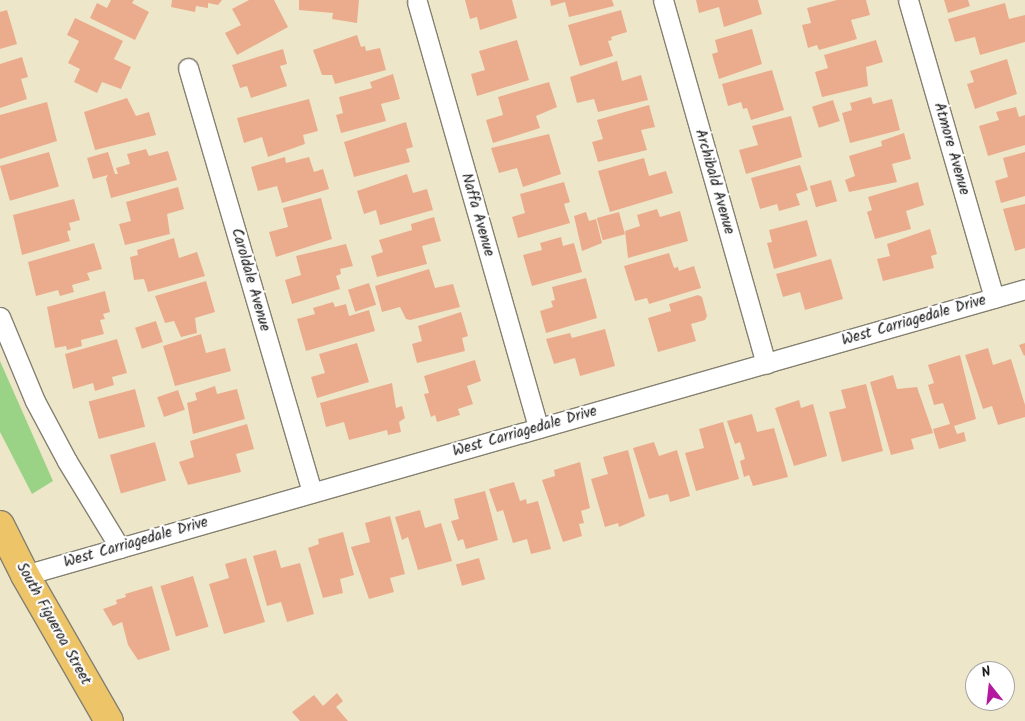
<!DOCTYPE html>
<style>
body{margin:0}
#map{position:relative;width:1025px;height:721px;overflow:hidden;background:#eee6c9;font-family:Kalam,sans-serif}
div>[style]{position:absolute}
.green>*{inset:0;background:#9bd386}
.building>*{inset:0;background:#ebac8d;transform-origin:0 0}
.roads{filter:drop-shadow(1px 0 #858172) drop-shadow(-1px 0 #858172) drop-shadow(0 1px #858172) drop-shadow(0 -1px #858172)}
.street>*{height:19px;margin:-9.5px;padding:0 9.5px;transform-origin:9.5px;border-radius:9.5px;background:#fff}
.primary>*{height:28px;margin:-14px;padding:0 14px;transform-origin:14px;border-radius:14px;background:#eec469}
span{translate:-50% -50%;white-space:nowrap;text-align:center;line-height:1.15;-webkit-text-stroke:4.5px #fff;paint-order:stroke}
.street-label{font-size:15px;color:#1c1c1c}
.north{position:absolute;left:965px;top:661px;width:50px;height:50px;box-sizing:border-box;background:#fff;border:1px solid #a4a4a4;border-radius:50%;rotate:344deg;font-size:14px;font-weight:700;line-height:20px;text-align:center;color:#1c1c1c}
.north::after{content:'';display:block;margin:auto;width:18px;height:22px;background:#b5179e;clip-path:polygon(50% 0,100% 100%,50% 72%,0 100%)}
</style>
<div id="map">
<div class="green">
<i style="clip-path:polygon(0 361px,53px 481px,32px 494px,0 432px)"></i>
</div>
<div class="building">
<i style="clip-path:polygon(111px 0,134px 0,132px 3px,149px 12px,135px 40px,90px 18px,97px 3px,107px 8px)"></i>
<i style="clip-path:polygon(172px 0,222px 0,218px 5px,208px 3px,208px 8px,196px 6px,195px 12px,171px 7px)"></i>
<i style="clip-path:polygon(249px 0,274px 0,288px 27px,237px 55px,225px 33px,241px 25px,232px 9px)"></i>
<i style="clip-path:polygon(299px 0,359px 0,357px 23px,332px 19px,333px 13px,299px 10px)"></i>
<i style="clip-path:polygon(465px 0,512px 0,517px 18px,480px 30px,477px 17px,470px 19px)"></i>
<i style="clip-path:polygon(550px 0,612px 0,614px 6px,569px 17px,565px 2px,551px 6px)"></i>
<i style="clip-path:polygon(696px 0,758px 0,762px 14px,724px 27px,719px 7px,699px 13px)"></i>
<i style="clip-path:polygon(837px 0,866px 0,870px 15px,851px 20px,857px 39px,819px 50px,817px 45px,808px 48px,802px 25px,811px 23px,807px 8px)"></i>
<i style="clip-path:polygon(944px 0,968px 0,970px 6px,948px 13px)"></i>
<i style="clip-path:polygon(1005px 3px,1009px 19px,1025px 15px,1025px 42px,980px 55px,975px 37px,955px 42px,948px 19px)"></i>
<i style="clip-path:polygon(7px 10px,17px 44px,0 49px,0 12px)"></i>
<i style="clip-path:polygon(621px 10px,627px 32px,611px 37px,612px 40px,608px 41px,613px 56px,580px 66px,568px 25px)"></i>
<i style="clip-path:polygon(75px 18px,123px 41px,114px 59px,131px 67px,121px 89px,102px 82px,97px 93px,74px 82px,80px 69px,68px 63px,79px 41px,67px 35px)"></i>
<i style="clip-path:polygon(752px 29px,762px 64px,719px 79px,712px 54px,718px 52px,715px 40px)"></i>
<i style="clip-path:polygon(357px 35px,361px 47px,365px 46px,366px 51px,380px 48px,386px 70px,335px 84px,332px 75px,322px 75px,313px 50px)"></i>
<i style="clip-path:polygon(517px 40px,529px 80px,477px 96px,471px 74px,485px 70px,479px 51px)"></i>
<i style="clip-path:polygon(876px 40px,883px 62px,866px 67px,868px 86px,822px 97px,815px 72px,828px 68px,824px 55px)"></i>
<i style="clip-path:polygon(283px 49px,287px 64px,280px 66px,287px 86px,251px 98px,247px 86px,240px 88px,232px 65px)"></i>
<i style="clip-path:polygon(22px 57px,28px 77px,21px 79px,27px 99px,0 108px,0 64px)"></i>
<i style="clip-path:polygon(1007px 59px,1017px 94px,975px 109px,967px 84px,974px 82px,970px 71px)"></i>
<i style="clip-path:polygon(617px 61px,622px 81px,641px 75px,648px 100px,598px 112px,594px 99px,577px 103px,570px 77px)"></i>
<i style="clip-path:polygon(772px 70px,784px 110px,751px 120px,747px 108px,743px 109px,741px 102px,728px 106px,722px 84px)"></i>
<i style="clip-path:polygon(393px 74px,400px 99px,381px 104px,386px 121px,341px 133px,336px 115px,343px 113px,339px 97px,372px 88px,370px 82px)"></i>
<i style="clip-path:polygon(549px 82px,557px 107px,536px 116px,540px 128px,493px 143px,486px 120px,503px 115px,498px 97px)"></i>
<i style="clip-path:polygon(871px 97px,873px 104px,892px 99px,900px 130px,850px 143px,842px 113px,852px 110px,850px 103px)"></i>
<i style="clip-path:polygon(127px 98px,136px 116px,149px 112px,156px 135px,95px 150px,84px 112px)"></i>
<i style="clip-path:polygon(309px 99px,318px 131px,303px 135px,305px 144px,268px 157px,262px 137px,244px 143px,237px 118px)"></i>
<i style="left:833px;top:100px;width:22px;height:22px;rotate:72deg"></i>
<i style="clip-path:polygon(47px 102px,57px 141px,0 159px,0 115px)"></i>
<i style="clip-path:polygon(649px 105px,655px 127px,641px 130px,647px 150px,598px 162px,592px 142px,603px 139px,597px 120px)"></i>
<i style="clip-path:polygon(1016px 107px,1019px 117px,1025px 115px,1025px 145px,988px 156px,979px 126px,999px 120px,996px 112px)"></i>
<i style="clip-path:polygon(791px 116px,802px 157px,746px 174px,739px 150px,758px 145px,752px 126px)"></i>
<i style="clip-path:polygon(406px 122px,413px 147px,406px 149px,410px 162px,354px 177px,344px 142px)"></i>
<i style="clip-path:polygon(904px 133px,911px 159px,892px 164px,897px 182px,849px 192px,845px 180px,855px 176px,849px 156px,882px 146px,881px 141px)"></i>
<i style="clip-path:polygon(549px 134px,561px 174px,523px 187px,517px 168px,499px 173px,491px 148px)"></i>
<i style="clip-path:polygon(146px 149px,149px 156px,168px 151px,177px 180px,111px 198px,106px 179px,108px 175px,93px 179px,87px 158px,108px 152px,115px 174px,118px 174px,116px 168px,130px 164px,127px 154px)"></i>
<i style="left:49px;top:152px;width:36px;height:51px;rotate:74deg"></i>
<i style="clip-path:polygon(1025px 152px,1025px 196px,1001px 203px,995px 181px,1008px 177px,1003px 158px)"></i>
<i style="clip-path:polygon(285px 157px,286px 163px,309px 157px,314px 172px,323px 169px,329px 189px,282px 203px,277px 186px,258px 191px,251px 167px)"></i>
<i style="clip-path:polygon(644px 158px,649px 176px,666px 171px,673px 193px,610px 212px,598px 171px)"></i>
<i style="clip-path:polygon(800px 165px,808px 190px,796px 194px,800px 205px,779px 211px,777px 204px,760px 209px,751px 178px)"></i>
<i style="clip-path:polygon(407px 174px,413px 193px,427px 189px,433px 210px,380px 225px,376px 210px,364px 214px,357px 191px)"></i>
<i style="left:831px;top:180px;width:22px;height:22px;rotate:74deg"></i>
<i style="clip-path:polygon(564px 182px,570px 202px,564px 204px,570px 223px,518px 238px,512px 217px,525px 213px,520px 194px)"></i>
<i style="clip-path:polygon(918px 182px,924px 205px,906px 211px,911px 229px,875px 239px,867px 212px,872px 210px,868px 197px)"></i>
<i style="clip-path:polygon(178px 187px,184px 209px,167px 214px,170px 234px,125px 245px,119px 224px,131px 221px,126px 202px)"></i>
<i style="clip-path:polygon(321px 198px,332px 239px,276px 257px,269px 232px,288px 227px,283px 208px)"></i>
<i style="clip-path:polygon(74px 199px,80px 220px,69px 223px,71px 230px,67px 231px,70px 241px,22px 255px,13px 215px)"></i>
<i style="clip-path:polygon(1025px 204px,1025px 248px,1015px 251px,1003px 209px)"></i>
<i style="clip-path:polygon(657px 209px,660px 217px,680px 211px,688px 241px,628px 258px,625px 231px,640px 226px,637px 215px)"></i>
<i style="clip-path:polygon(586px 212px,589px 221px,596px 219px,602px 243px,582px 251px,574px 216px)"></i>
<i style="left:619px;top:212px;width:23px;height:23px;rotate:75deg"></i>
<i style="clip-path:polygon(434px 217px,441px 241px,422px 246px,427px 264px,377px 277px,371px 256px,383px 252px,379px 240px,412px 230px,411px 224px)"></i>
<i style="clip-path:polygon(807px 220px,817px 256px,774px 269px,767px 243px,772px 242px,769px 230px)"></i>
<i style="clip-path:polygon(930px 229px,937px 254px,931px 256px,934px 268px,883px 281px,877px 259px,890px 256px,887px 244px)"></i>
<i style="clip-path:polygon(561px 237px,563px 246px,574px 243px,582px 272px,532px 286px,523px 255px,542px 250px,540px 243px)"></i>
<i style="clip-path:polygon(174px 238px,179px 258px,197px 252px,205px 276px,148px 292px,144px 279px,134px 280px,130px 257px,138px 255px,137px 250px)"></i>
<i style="clip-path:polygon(94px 243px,102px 269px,87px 273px,90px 280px,72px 285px,74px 292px,60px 296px,58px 290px,36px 296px,28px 262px)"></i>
<i style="clip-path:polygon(346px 244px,353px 266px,340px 269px,341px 274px,336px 276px,340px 289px,292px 304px,285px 280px,301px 275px,296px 256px)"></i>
<i style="clip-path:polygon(669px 253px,674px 268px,678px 267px,679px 271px,694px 266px,701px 288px,649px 304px,647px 298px,635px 301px,624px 266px)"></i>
<i style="clip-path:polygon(831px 259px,843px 299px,805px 310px,800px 292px,783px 297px,776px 274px)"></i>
<i style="clip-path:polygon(429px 269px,435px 288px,453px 284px,460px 307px,410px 320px,406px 319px,400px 307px,382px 312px,375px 286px)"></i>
<i style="clip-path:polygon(586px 278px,597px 318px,546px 333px,540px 311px,553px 307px,551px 301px,555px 300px,552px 287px)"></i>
<i style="clip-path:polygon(206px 281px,215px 312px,195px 318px,197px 333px,181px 337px,174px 321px,165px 323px,155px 296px)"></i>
<i style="left:369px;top:283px;width:23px;height:22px;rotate:72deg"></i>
<i style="clip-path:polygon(105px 291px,110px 312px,103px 314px,105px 319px,100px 320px,104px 334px,81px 340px,82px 346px,67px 350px,66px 346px,55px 348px,47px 307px)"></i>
<i style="clip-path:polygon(698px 295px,702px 297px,707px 316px,705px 320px,691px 324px,696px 341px,658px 352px,648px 318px,671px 311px,669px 304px)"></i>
<i style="clip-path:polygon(333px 302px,335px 307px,346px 304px,349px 316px,369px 310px,375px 331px,306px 351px,297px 319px,315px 314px,313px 308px)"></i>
<i style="clip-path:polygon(461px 312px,468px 336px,462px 338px,465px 351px,417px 363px,412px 344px,422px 341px,418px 326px)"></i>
<i style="left:156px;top:321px;width:22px;height:22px;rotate:72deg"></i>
<i style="clip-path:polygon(605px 329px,615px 366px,580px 376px,575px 358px,554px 364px,546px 339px,570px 333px,572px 338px)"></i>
<i style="clip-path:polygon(201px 334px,206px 353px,225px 348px,231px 371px,175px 386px,163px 346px)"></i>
<i style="clip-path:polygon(117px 339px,127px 373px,112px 377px,114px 385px,95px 391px,93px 383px,73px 389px,65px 354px)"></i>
<i style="clip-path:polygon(357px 343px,369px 382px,317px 398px,311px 377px,325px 373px,319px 354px)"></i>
<i style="clip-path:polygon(1025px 343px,1025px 355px,1024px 356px,1019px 345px)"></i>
<i style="clip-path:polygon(988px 348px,993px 365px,1011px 359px,1025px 405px,1025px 417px,998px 425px,992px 406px,983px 409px,965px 355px)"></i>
<i style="clip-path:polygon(960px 355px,976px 419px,954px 426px,957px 434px,964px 432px,966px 441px,939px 449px,933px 429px,950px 424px,943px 403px,934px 405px,928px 385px,934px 383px,928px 365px)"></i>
<i style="clip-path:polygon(475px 360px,481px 381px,467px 386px,473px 404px,458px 409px,460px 415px,437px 422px,435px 415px,431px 417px,424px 394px,429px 393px,424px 376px)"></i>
<i style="clip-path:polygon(893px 375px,897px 389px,917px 387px,933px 433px,911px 439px,914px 449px,891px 455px,870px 382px)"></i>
<i style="clip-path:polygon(392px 383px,396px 408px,402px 406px,405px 418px,399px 422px,401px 432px,388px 435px,387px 430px,349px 440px,344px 422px,326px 427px,320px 403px)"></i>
<i style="clip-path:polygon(866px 384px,883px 451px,842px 462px,829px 412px,846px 408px,841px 390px)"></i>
<i style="clip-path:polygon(215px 386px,217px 394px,237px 389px,245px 419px,193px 434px,187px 403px,197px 400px,195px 393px)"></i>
<i style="left:135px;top:389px;width:39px;height:48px;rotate:75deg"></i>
<i style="left:178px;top:390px;width:21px;height:22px;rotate:71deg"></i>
<i style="clip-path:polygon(799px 400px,801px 408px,813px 404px,827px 456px,794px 466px,775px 408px)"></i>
<i style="clip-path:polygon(752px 414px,757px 432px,774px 428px,788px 477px,753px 486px,749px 475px,744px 477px,740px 461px,745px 459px,740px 442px,735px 444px,727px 421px)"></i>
<i style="clip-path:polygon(723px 422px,739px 479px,696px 491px,685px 453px,704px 448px,699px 429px)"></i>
<i style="clip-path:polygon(247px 424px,254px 449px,236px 454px,241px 472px,188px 485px,179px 462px,194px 457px,190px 441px)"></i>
<i style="left:155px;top:442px;width:40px;height:47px;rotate:74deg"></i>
<i style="clip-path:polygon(654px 442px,659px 456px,677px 450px,690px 496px,670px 502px,668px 494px,649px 499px,633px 448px)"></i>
<i style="clip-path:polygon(628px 450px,645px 516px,619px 527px,618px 523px,605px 527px,591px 479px,608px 474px,603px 457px)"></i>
<i style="clip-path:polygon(580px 462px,590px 508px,581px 511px,584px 523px,579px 524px,582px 536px,563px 542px,542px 480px,555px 476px,554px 470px)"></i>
<i style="clip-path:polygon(514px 482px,520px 501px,526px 499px,527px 504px,538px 501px,551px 549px,531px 554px,527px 539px,513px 543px,503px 510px,497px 512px,489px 489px)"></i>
<i style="clip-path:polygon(485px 491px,498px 540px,466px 549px,463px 539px,458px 541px,451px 521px,459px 519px,454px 499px)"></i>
<i style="clip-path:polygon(420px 510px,425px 528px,441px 523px,452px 561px,418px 570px,408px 537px,402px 540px,395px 517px)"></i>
<i style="clip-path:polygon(390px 516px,405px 574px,390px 578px,394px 592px,369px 599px,351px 547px,370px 542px,365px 523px)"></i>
<i style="clip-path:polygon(343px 532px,354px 575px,340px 579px,343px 593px,323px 598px,308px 548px,319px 544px,318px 539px)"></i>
<i style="clip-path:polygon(276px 550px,281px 568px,300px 563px,314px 614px,287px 622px,281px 602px,267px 606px,253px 556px)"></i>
<i style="clip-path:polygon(246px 558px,265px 622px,224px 634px,209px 584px,229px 578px,225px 564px)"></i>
<i style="left:479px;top:558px;width:22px;height:24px;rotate:74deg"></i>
<i style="left:193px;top:576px;width:53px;height:34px;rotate:73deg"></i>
<i style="clip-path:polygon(152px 586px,170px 650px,138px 660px,128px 645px,122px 622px,113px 626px,103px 609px,117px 604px,116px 600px,126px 597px,125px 594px)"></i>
<i style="clip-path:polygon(337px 693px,343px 701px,336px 707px,348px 721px,300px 721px,292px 712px,314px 695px,323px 706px)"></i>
</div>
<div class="roads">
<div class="street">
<i style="left:663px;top:0;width:378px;rotate:74.2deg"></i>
<i style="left:908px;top:0;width:310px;rotate:73.9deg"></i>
<i style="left:417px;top:2px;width:443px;rotate:74.1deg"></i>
<i style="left:188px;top:68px;width:442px;rotate:73.7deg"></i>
<i style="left:0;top:317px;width:91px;rotate:67.4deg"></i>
<i style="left:35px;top:401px;width:68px;rotate:61.9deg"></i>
<i style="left:67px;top:461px;width:102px;rotate:58.7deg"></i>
<i style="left:25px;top:575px;width:1040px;rotate:-15.96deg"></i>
</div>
<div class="primary">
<i style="left:0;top:525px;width:56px;rotate:63.4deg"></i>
<i style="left:25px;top:575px;width:168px;rotate:60.1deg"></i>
</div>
</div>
<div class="street-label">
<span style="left:951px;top:149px;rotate:74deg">Atmore Avenue</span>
<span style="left:714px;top:182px;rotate:74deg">Archibald Avenue</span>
<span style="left:477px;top:215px;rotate:74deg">Naffa Avenue</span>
<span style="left:250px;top:280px;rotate:74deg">Caroldale Avenue</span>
<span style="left:914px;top:321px;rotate:-16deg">West Carriagedale Drive</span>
<span style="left:525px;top:432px;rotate:-16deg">West Carriagedale Drive</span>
<span style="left:136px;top:543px;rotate:-16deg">West Carriagedale Drive</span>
<span style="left:53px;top:624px;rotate:61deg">South Figueroa Street</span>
</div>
<div class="north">N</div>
</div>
